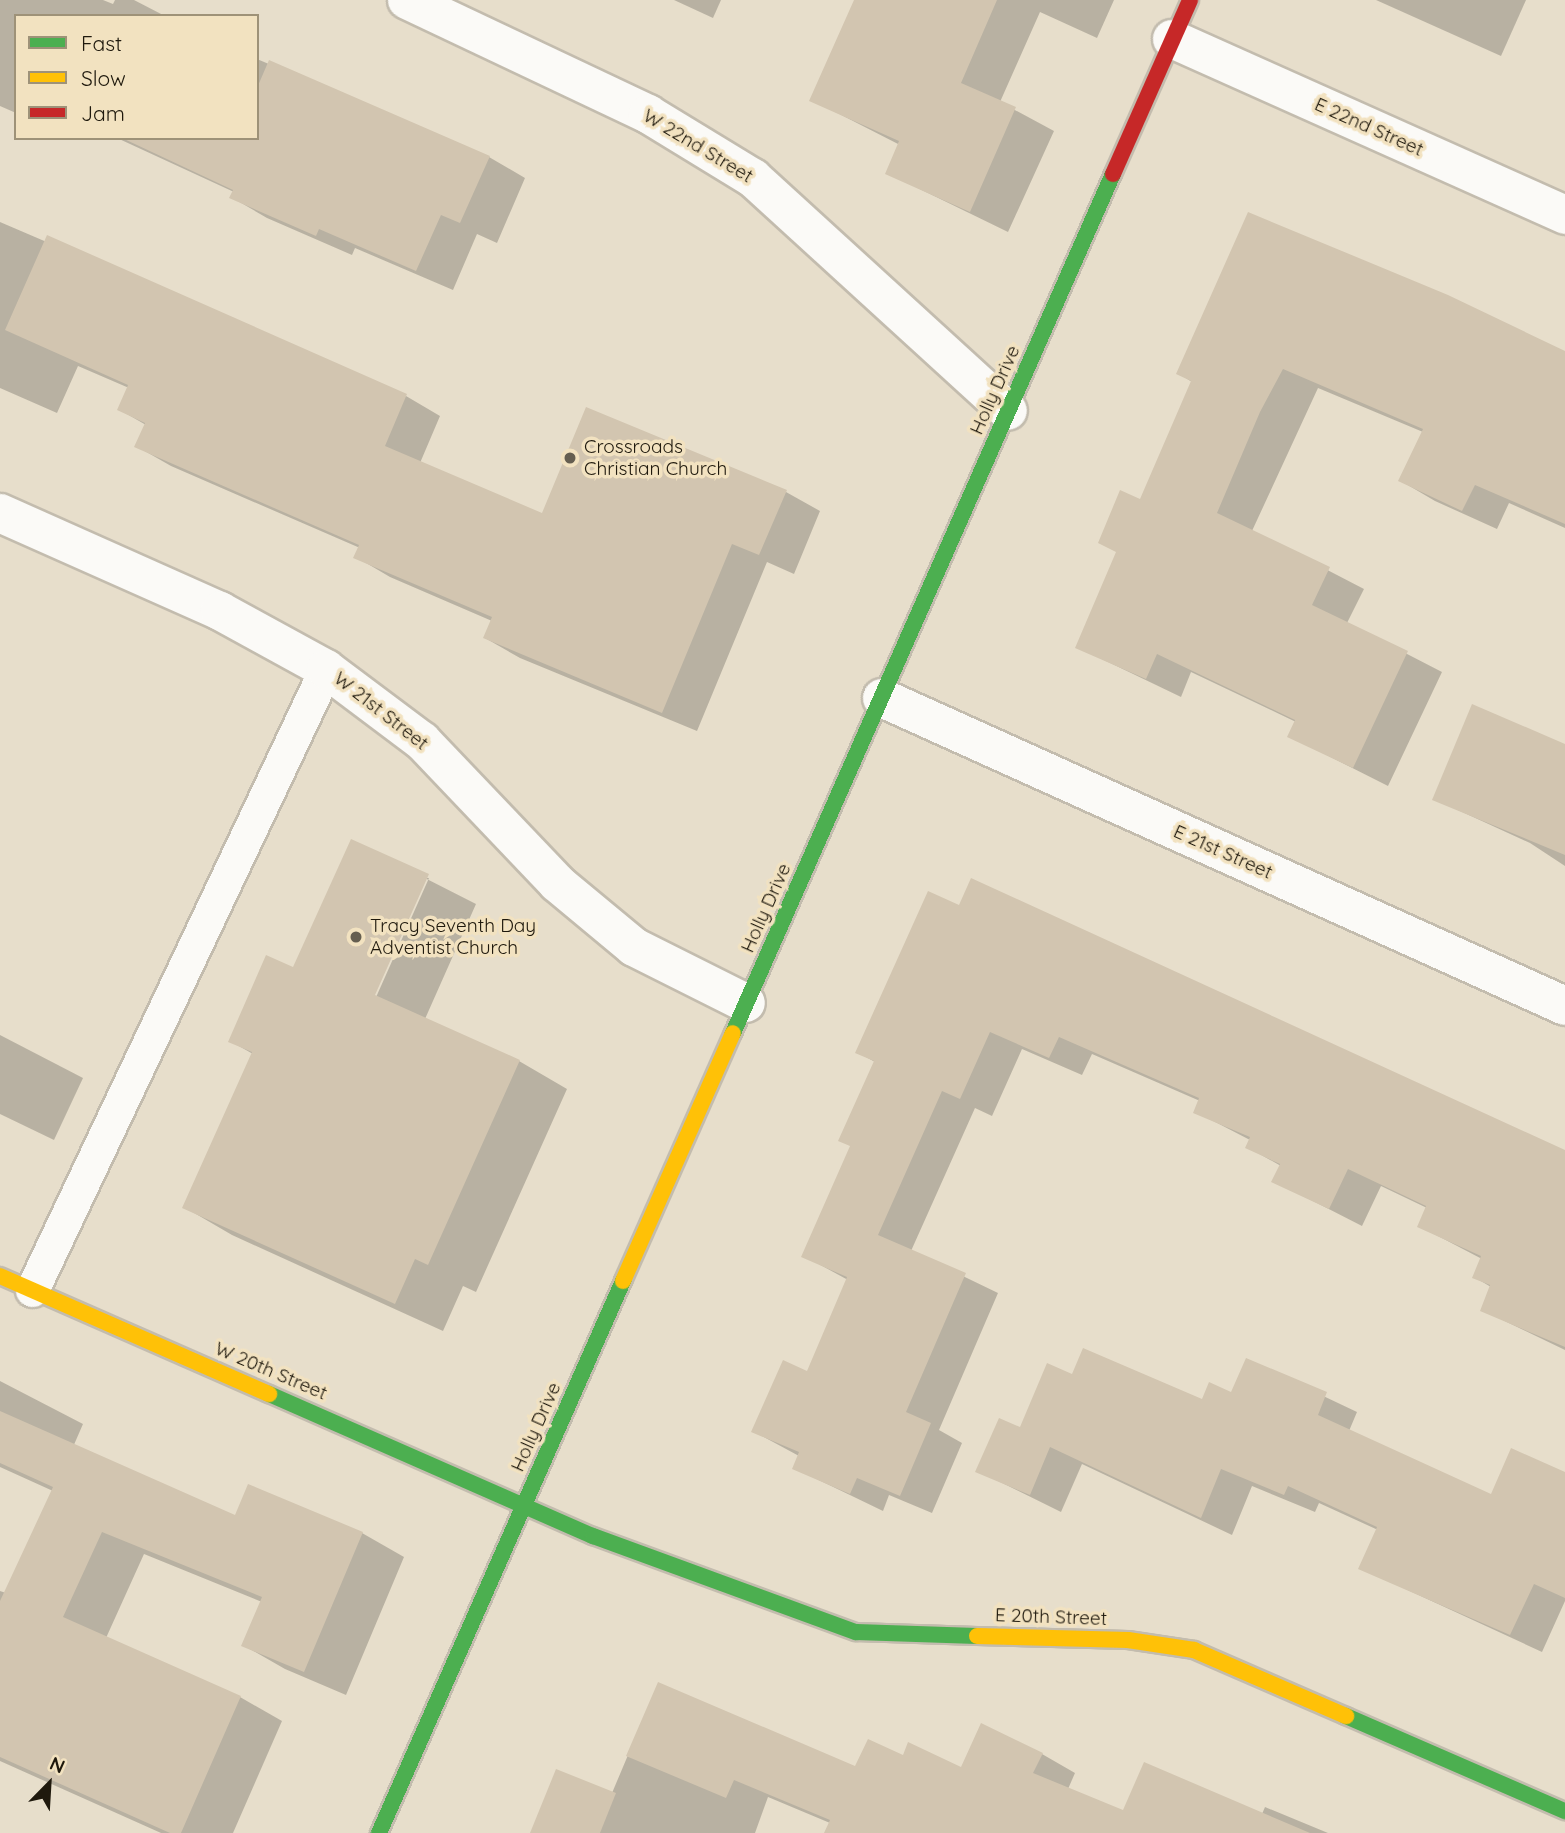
<!DOCTYPE html>
<style>
body{margin:0}
#map{position:relative;width:1565px;height:1833px;overflow:hidden;background:#e7decb;font-family:Quicksand,sans-serif}
div>[style]{position:absolute}
.shadow>*{inset:0;background:#0003}
.building>*{inset:0;background:#d2c5b0}
.roads{filter:drop-shadow(2px 0 #c3bcae) drop-shadow(-2px 0 #c3bcae) drop-shadow(0 2px #c3bcae) drop-shadow(0 -2px #c3bcae)}
.lane>*{height:33px;margin:-16.5px;padding:0 16.5px;transform-origin:16.5px;border-radius:16.5px;background:#fbfaf7}
.street>*{height:38px;margin:-19px;padding:0 19px;transform-origin:19px;border-radius:19px;background:#fbfaf7}
.fast>*{height:16px;margin:-8px;padding:0 8px;transform-origin:8px;border-radius:8px;background:#4caf50}
.slow>*{height:16px;margin:-8px;padding:0 8px;transform-origin:8px;border-radius:8px;background:#ffc107}
.jam>*{height:16px;margin:-8px;padding:0 8px;transform-origin:8px;border-radius:8px;background:#c62828}
.dots>*{width:19px;height:19px;translate:-50% -50%;box-sizing:border-box;border:4px solid #f2e2c0;border-radius:50%}
span{translate:-50% -50%;white-space:nowrap;text-align:center;line-height:1.15;-webkit-text-stroke:7px #f2e2c0;paint-order:stroke}
.street-label{font-size:19px;color:#1f190d}
.poi-label{font-size:19px;color:#1f190d}
.left{translate:0 -50%;text-align:left}
.legend{position:absolute;left:14px;top:14px;width:245px;height:126px;box-sizing:border-box;background:#f2e2c0;border:2px solid #9e9278;margin:0;padding:9px 12px;list-style:none;font-size:21px;color:#1f190d}
.legend li{display:flex;align-items:center;gap:14px;height:35px}
.legend b{width:35px;border:2px solid #9e9278}
.north{position:absolute;left:14px;top:1749px;width:70px;height:70px;-webkit-text-stroke:5px #f2e2c0;paint-order:stroke;rotate:24deg;font-size:19px;font-weight:700;line-height:28px;text-align:center;color:#1f190d}
.north::after{content:'';display:block;margin:auto;width:24px;height:32px;background:#1f190d;clip-path:polygon(50% 0,100% 100%,50% 72%,0 100%)}
</style>
<div id="map">
<div class="shadow">
<i style="clip-path:polygon(0 0,103px 0,113px 4px,115px 0,134px 0,165px 16px,16px 16px,16px 113px,0 106px)"></i>
<i style="clip-path:polygon(674px 0,721px 0,713px 18px)"></i>
<i style="clip-path:polygon(856px 0,1114px 0,1097px 38px,1040px 12px,1000px 102px,1054px 131px,1008px 232px,887px 173px,900px 145px,812px 100px)"></i>
<i style="clip-path:polygon(1376px 0,1526px 0,1501px 56px)"></i>
<i style="clip-path:polygon(257px 59px,489px 157px,525px 178px,497px 243px,477px 234px,453px 290px,355px 248px,352px 255px,267px 218px,231px 197px,234px 192px,117px 138px,257px 138px)"></i>
<i style="clip-path:polygon(0 222px,406px 396px,440px 416px,420px 463px,543px 515px,786px 492px,820px 511px,794px 574px,767px 562px,697px 731px,520px 658px,485px 638px,492px 621px,390px 577px,356px 557px,360px 548px,171px 466px,136px 446px,146px 425px,120px 410px,129px 388px,78px 366px,57px 413px,0 388px)"></i>
<i style="clip-path:polygon(1565px 356px,1565px 528px,1509px 503px,1497px 529px,1435px 501px,1401px 481px,1423px 432px,1318px 388px,1252px 531px,1364px 589px,1347px 623px,1442px 672px,1388px 786px,1289px 736px,1296px 722px,1191px 672px,1181px 697px,1077px 647px,1192px 382px,1178px 373px)"></i>
<i style="clip-path:polygon(1565px 745px,1565px 866px,1530px 843px,1434px 799px)"></i>
<i style="clip-path:polygon(evenodd,352px 841px,476px 904px,425px 1019px,519px 1061px,567px 1089px,476px 1292px,463px 1286px,443px 1331px,232px 1235px,184px 1207px,253px 1054px,230px 1041px,267px 958px,294px 969px,352px 841px,426px 878px,429px 878px,373px 1004px,370px 1003px,426px 878px)"></i>
<i style="clip-path:polygon(972px 880px,1565px 1152px,1565px 1350px,1482px 1310px,1491px 1287px,1474px 1277px,1482px 1259px,1419px 1226px,1427px 1208px,1381px 1186px,1362px 1226px,1274px 1181px,1281px 1166px,1247px 1147px,1250px 1140px,1196px 1112px,1200px 1101px,1092px 1054px,1082px 1075px,1022px 1049px,992px 1116px,975px 1108px,911px 1251px,998px 1293px,939px 1430px,962px 1443px,932px 1513px,889px 1495px,883px 1511px,794px 1468px,799px 1456px,753px 1431px,808px 1373px,848px 1280px,804px 1256px,851px 1146px,875px 1062px,857px 1052px,960px 908px)"></i>
<i style="clip-path:polygon(0 1035px,83px 1078px,54px 1140px,0 1114px)"></i>
<i style="clip-path:polygon(1247px 1360px,1357px 1412px,1349px 1431px,1492px 1496px,1565px 1474px,1565px 1601px,1542px 1652px,1360px 1568px,1378px 1530px,1319px 1503px,1315px 1512px,1252px 1486px,1232px 1535px,1082px 1464px,1061px 1512px,978px 1471px,1073px 1376px,1202px 1401px,1232px 1394px)"></i>
<i style="clip-path:polygon(0 1381px,83px 1424px,73px 1447px,236px 1517px,362px 1533px,404px 1557px,346px 1695px,285px 1669px,243px 1645px,262px 1602px,144px 1554px,106px 1638px,240px 1697px,282px 1721px,233px 1833px,161px 1833px,0 1761px,0 1591px,6px 1593px,53px 1491px,0 1467px)"></i>
<i style="clip-path:polygon(658px 1684px,856px 1769px,903px 1758px,962px 1769px,1042px 1754px,1075px 1773px,1068px 1789px,1124px 1812px,1262px 1814px,1265px 1807px,1328px 1833px,834px 1833px,830px 1823px,768px 1797px,755px 1833px,532px 1833px,612px 1793px)"></i>
</div>
<div class="building">
<i style="clip-path:polygon(854px 0,997px 0,961px 83px,1016px 107px,970px 212px,885px 174px,899px 141px,809px 101px)"></i>
<i style="clip-path:polygon(269px 60px,490px 156px,460px 223px,441px 215px,416px 271px,319px 229px,316px 236px,229px 198px,233px 190px,122px 138px,257px 138px,257px 88px)"></i>
<i style="clip-path:polygon(1248px 212px,1448px 295px,1565px 351px,1565px 524px,1475px 485px,1462px 511px,1398px 481px,1423px 429px,1283px 369px,1260px 412px,1217px 513px,1330px 567px,1312px 605px,1408px 651px,1353px 768px,1287px 737px,1295px 720px,1157px 654px,1146px 679px,1075px 648px,1116px 552px,1098px 543px,1120px 490px,1140px 499px,1191px 381px,1176px 374px)"></i>
<i style="clip-path:polygon(47px 235px,407px 394px,385px 446px,542px 513px,586px 407px,787px 490px,759px 555px,732px 544px,662px 713px,483px 638px,492px 617px,353px 558px,359px 545px,134px 447px,145px 423px,117px 410px,128px 385px,5px 330px)"></i>
<i style="clip-path:polygon(1472px 704px,1565px 744px,1565px 855px,1432px 800px)"></i>
<i style="clip-path:polygon(351px 839px,429px 874px,375px 995px,520px 1060px,428px 1265px,415px 1259px,395px 1304px,182px 1208px,252px 1052px,228px 1042px,266px 955px,293px 967px)"></i>
<i style="clip-path:polygon(971px 878px,1565px 1150px,1565px 1347px,1480px 1311px,1490px 1285px,1472px 1278px,1481px 1256px,1417px 1227px,1426px 1206px,1348px 1169px,1329px 1209px,1271px 1182px,1280px 1164px,1245px 1148px,1250px 1137px,1193px 1113px,1199px 1098px,1059px 1037px,1049px 1058px,990px 1032px,960px 1099px,942px 1091px,878px 1235px,966px 1273px,906px 1412px,931px 1423px,900px 1496px,857px 1478px,850px 1494px,792px 1469px,799px 1452px,751px 1432px,783px 1360px,807px 1371px,847px 1277px,801px 1257px,850px 1146px,838px 1141px,874px 1061px,855px 1053px,928px 891px,959px 905px)"></i>
<i style="clip-path:polygon(1083px 1348px,1202px 1399px,1209px 1382px,1231px 1392px,1246px 1358px,1327px 1392px,1318px 1415px,1491px 1494px,1511px 1448px,1565px 1472px,1565px 1598px,1534px 1584px,1510px 1635px,1358px 1569px,1377px 1527px,1288px 1486px,1284px 1495px,1221px 1469px,1201px 1518px,1050px 1447px,1030px 1495px,975px 1472px,999px 1418px,1020px 1427px,1047px 1363px,1072px 1374px)"></i>
<i style="clip-path:polygon(0 1411px,235px 1515px,248px 1484px,363px 1532px,304px 1672px,241px 1646px,262px 1597px,102px 1532px,63px 1617px,241px 1696px,181px 1833px,170px 1833px,0 1757px,0 1601px,53px 1487px,0 1463px)"></i>
<i style="clip-path:polygon(658px 1682px,855px 1766px,868px 1739px,903px 1755px,908px 1742px,961px 1767px,981px 1723px,1043px 1753px,1033px 1773px,1123px 1810px,1144px 1762px,1310px 1833px,824px 1833px,830px 1820px,734px 1780px,726px 1798px,626px 1756px)"></i>
<i style="clip-path:polygon(556px 1769px,616px 1793px,600px 1833px,530px 1833px)"></i>
</div>
<div class="roads">
<div class="lane">
<i style="left:32px;top:1290px;width:687px;rotate:-64.67deg"></i>
</div>
<div class="street">
<i style="left:407px;top:0;width:267px;rotate:25.3deg"></i>
<i style="left:648px;top:114px;width:123px;rotate:31.4deg"></i>
<i style="left:753px;top:178px;width:345px;rotate:42.4deg"></i>
<i style="left:1172px;top:39px;width:431px;rotate:24.1deg"></i>
<i style="left:0;top:513px;width:241px;rotate:24deg"></i>
<i style="left:220px;top:611px;width:121px;rotate:28.7deg"></i>
<i style="left:326px;top:669px;width:120px;rotate:36.9deg"></i>
<i style="left:422px;top:741px;width:196px;rotate:46.4deg"></i>
<i style="left:557px;top:883px;width:100px;rotate:39.7deg"></i>
<i style="left:634px;top:947px;width:125px;rotate:26.6deg"></i>
<i style="left:882px;top:698px;width:749px;rotate:24.27deg"></i>
</div>
<div class="fast">
<i style="left:733px;top:1033px;width:939px;rotate:-66.14deg"></i>
<i style="left:269px;top:1394px;width:354px;rotate:23.7deg"></i>
<i style="left:593px;top:1536px;width:280px;rotate:20.1deg"></i>
<i style="left:856px;top:1632px;width:121px;rotate:1.9deg"></i>
<i style="left:1346px;top:1716px;width:239px;rotate:23.5deg"></i>
<i style="left:379px;top:1833px;width:604px;rotate:-66.15deg"></i>
</div>
<div class="slow">
<i style="left:0;top:1276px;width:294px;rotate:23.7deg"></i>
<i style="left:623px;top:1281px;width:271px;rotate:-66.1deg"></i>
<i style="left:977px;top:1636px;width:151px;rotate:1.5deg"></i>
<i style="left:1128px;top:1640px;width:67px;rotate:8.6deg"></i>
<i style="left:1194px;top:1650px;width:166px;rotate:23.5deg"></i>
</div>
<div class="jam">
<i style="left:1113px;top:174px;width:190px;rotate:-66.1deg"></i>
</div>
</div>
<div class="dots">
<i style="left:570px;top:458px;background:#655e50"></i>
<i style="left:356px;top:937px;background:#655e50"></i>
</div>
<div class="street-label">
<span style="left:1369px;top:127px;rotate:24deg">E 22nd Street</span>
<span style="left:698px;top:146px;rotate:31deg">W 22nd Street</span>
<span style="left:995px;top:390px;rotate:-66deg">Holly Drive</span>
<span style="left:381px;top:711px;rotate:38deg">W 21st Street</span>
<span style="left:1223px;top:852px;rotate:24deg">E 21st Street</span>
<span style="left:766px;top:908px;rotate:-66deg">Holly Drive</span>
<span style="left:271px;top:1371px;rotate:23deg">W 20th Street</span>
<span style="left:536px;top:1427px;rotate:-66deg">Holly Drive</span>
<span style="left:1051px;top:1617px;rotate:2deg">E 20th Street</span>
</div>
<div class="poi-label">
<span class="left" style="left:584px;top:458px">Crossroads<br>Christian Church</span>
<span class="left" style="left:370px;top:937px">Tracy Seventh Day<br>Adventist Church</span>
</div>
<ul class="legend">
<li><b style="height:9px;background:#4caf50"></b>Fast</li>
<li><b style="height:9px;background:#ffc107"></b>Slow</li>
<li><b style="height:9px;background:#c62828"></b>Jam</li>
</ul>
<div class="north">N</div>
</div>
